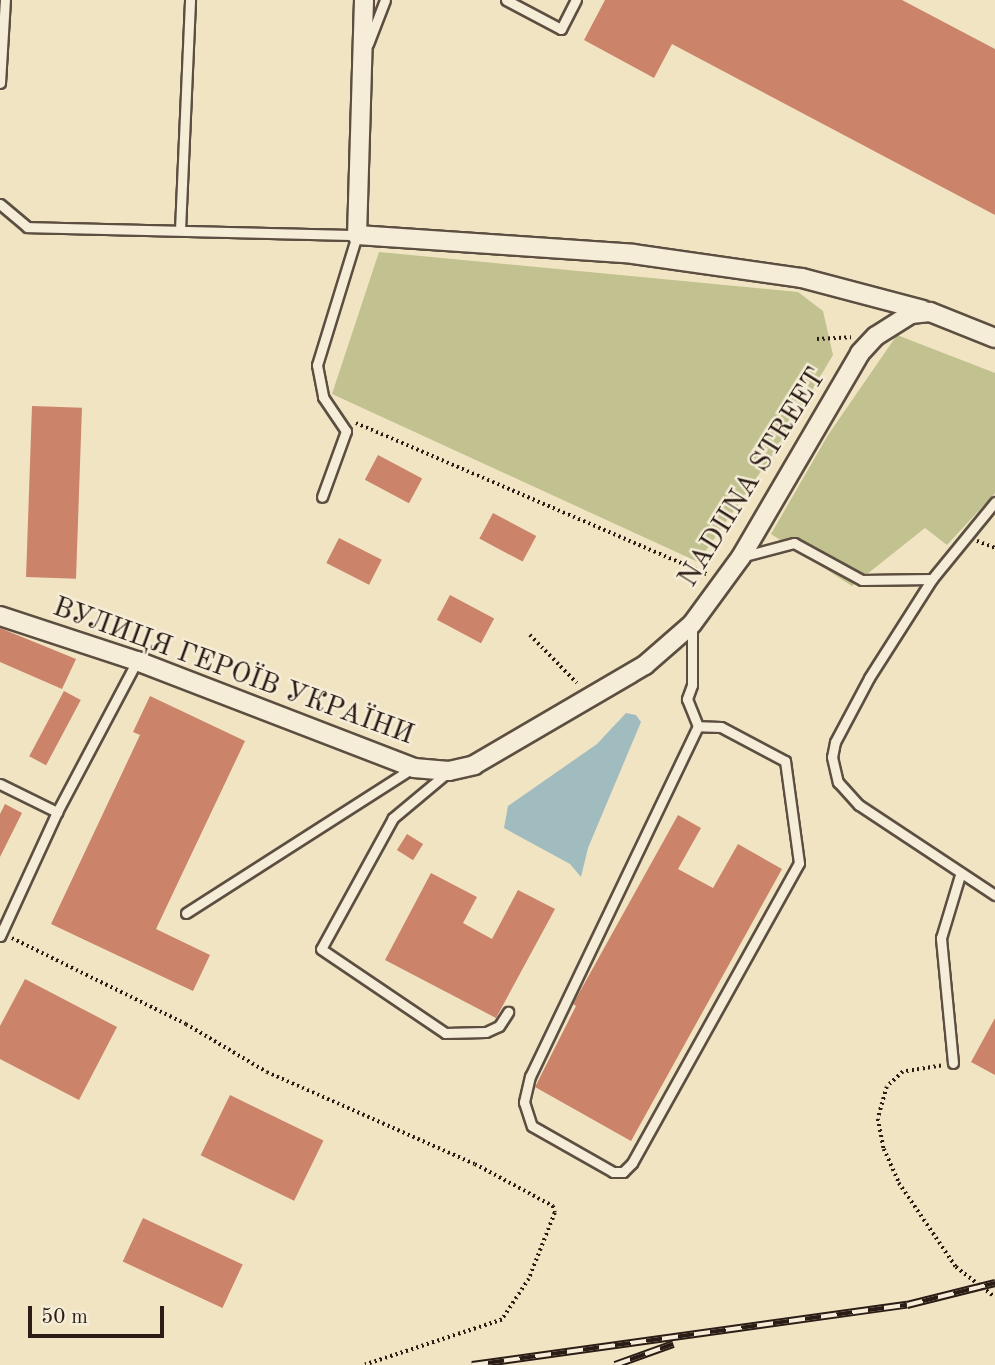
<!DOCTYPE html>
<meta charset="utf-8">
<style>
body{margin:0}
#map{position:relative;width:995px;height:1365px;overflow:hidden;background:#f1e4c3;font-family:"Old Standard TT",serif}
div>[style]{position:absolute}
.green>*{inset:0;background:#c1c28f}
.water>*{inset:0;background:#a1bcbf}
.building>*{inset:0;background:#cb836a;transform-origin:0 0}
.path>*{height:3.5px;margin-top:-1.75px;transform-origin:0;background:repeating-linear-gradient(90deg,#2b1d16 0 2px,transparent 0 5.5px)}
.roads{filter:drop-shadow(2px 0 #5c4f41) drop-shadow(-2px 0 #5c4f41) drop-shadow(0 2px #5c4f41) drop-shadow(0 -2px #5c4f41)}
.lane>*{height:9px;margin:-4.5px;padding:0 4.5px;transform-origin:4.5px;border-radius:4.5px;background:#f6edd8}
.street>*{height:18px;margin:-9px;padding:0 9px;transform-origin:9px;border-radius:9px;background:#f6edd8}
.rail>*{height:8px;margin-top:-4px;transform-origin:0;background:repeating-linear-gradient(90deg,#f6edd8 0 16px,#2b1d16 0 32px);box-sizing:border-box;border-block:2px solid #2b1d16}
span{translate:-50% -50%;white-space:nowrap;text-align:center;line-height:1.15;-webkit-text-stroke:5px #f6edd8;paint-order:stroke}
.street-label{font-size:28px;color:#2b1d16}
.scale{position:absolute;left:28px;top:1306px;width:136px;height:32px;box-sizing:border-box;border:4px solid #2b1d16;border-top:0;padding-left:9px;font-size:21px;line-height:24px;white-space:nowrap;color:#2b1d16;-webkit-text-stroke:5px #f6edd8;paint-order:stroke}
</style>
<div id="map">
<div class="green">
<i style="clip-path:polygon(379px 252px,798px 292px,823px 311px,833px 355px,780px 444px,698px 562px,332px 394px)"></i>
<i style="clip-path:polygon(897px 335px,995px 373px,995px 493px,947px 545px,925px 528px,852px 586px,771px 534px,828px 435px)"></i>
</div>
<div class="water">
<i style="clip-path:polygon(626px 713px,636px 715px,641px 722px,588px 848px,581px 877px,570px 864px,504px 828px,508px 806px,597px 744px)"></i>
</div>
<div class="building">
<i style="clip-path:polygon(605px 0,902px 0,995px 49px,995px 215px,672px 44px,654px 78px,584px 40px)"></i>
<i style="left:32px;top:406px;width:50px;height:171px;rotate:2deg"></i>
<i style="left:378px;top:455px;width:50px;height:28px;rotate:28deg"></i>
<i style="left:493px;top:513px;width:49px;height:29px;rotate:28deg"></i>
<i style="left:339px;top:538px;width:48px;height:28px;rotate:27deg"></i>
<i style="left:450px;top:595px;width:50px;height:28px;rotate:28deg"></i>
<i style="clip-path:polygon(0 628px,76px 659px,62px 689px,0 662px)"></i>
<i style="left:64px;top:691px;width:19px;height:74px;rotate:28deg"></i>
<i style="clip-path:polygon(150px 696px,245px 741px,156px 929px,210px 955px,193px 991px,51px 924px,140px 735px,133px 732px)"></i>
<i style="clip-path:polygon(5px 804px,22px 813px,0 857px,0 814px)"></i>
<i style="clip-path:polygon(678px 815px,701px 828px,678px 869px,713px 888px,738px 844px,782px 869px,631px 1141px,535px 1087px,576px 1006px,573px 1004px)"></i>
<i style="left:407px;top:834px;width:19px;height:19px;rotate:32deg"></i>
<i style="clip-path:polygon(431px 873px,477px 897px,463px 923px,492px 939px,518px 890px,555px 909px,496px 1018px,385px 960px)"></i>
<i style="clip-path:polygon(25px 979px,117px 1027px,79px 1100px,0 1059px,0 1026px)"></i>
<i style="clip-path:polygon(995px 1018px,995px 1075px,971px 1062px)"></i>
<i style="left:230px;top:1095px;width:104px;height:67px;rotate:26deg"></i>
<i style="left:143px;top:1218px;width:110px;height:48px;rotate:25deg"></i>
</div>
<div class="path">
<i style="left:817px;top:339px;width:34px;rotate:-3deg"></i>
<i style="left:356px;top:423px;width:384px;rotate:23.3deg"></i>
<i style="left:977px;top:541px;width:19px;rotate:21deg"></i>
<i style="left:530px;top:635px;width:67px;rotate:45.6deg"></i>
<i style="left:12px;top:938px;width:194px;rotate:26.3deg"></i>
<i style="left:186px;top:1024px;width:94px;rotate:30.7deg"></i>
<i style="left:267px;top:1072px;width:227px;rotate:23.9deg"></i>
<i style="left:475px;top:1164px;width:89px;rotate:28.3deg"></i>
<i style="left:553px;top:1206px;width:7px;rotate:74deg"></i>
<i style="left:555px;top:1213px;width:71px;rotate:111.5deg"></i>
<i style="left:529px;top:1279px;width:49px;rotate:123.4deg"></i>
<i style="left:502px;top:1320px;width:144px;rotate:161.8deg"></i>
<i style="left:941px;top:1066px;width:38px;rotate:171deg"></i>
<i style="left:903px;top:1072px;width:22px;rotate:137deg"></i>
<i style="left:887px;top:1087px;width:33px;rotate:106deg"></i>
<i style="left:878px;top:1119px;width:31px;rotate:79deg"></i>
<i style="left:884px;top:1149px;width:37px;rotate:66deg"></i>
<i style="left:899px;top:1183px;width:102px;rotate:55.8deg"></i>
<i style="left:956px;top:1267px;width:49px;rotate:37.6deg"></i>
</div>
<div class="roads">
<div class="lane">
<i style="left:506px;top:0;width:62px;rotate:27.8deg"></i>
<i style="left:561px;top:29px;width:33px;rotate:-63deg"></i>
<i style="left:368px;top:44px;width:47px;rotate:-68.9deg"></i>
<i style="left:0;top:83px;width:83px;rotate:-86.6deg"></i>
<i style="left:0;top:204px;width:35px;rotate:40deg"></i>
<i style="left:27px;top:227px;width:330px;rotate:1.4deg"></i>
<i style="left:357px;top:235px;width:136px;rotate:107.1deg"></i>
<i style="left:317px;top:365px;width:33px;rotate:79deg"></i>
<i style="left:323px;top:397px;width:41px;rotate:55.9deg"></i>
<i style="left:346px;top:431px;width:70px;rotate:110deg"></i>
<i style="left:180px;top:230px;width:230px;rotate:-87.5deg"></i>
<i style="left:995px;top:502px;width:99px;rotate:129.3deg"></i>
<i style="left:932px;top:579px;width:117px;rotate:122.5deg"></i>
<i style="left:869px;top:678px;width:72px;rotate:118deg"></i>
<i style="left:835px;top:742px;width:15px;rotate:101deg"></i>
<i style="left:832px;top:757px;width:26px;rotate:77deg"></i>
<i style="left:838px;top:782px;width:31px;rotate:48deg"></i>
<i style="left:859px;top:805px;width:163px;rotate:33.5deg"></i>
<i style="left:741px;top:557px;width:55px;rotate:-14.8deg"></i>
<i style="left:794px;top:543px;width:77px;rotate:28.6deg"></i>
<i style="left:862px;top:580px;width:70px;rotate:-0.8deg"></i>
<i style="left:692px;top:626px;width:59px;rotate:90deg"></i>
<i style="left:692px;top:685px;width:15px;rotate:110deg"></i>
<i style="left:687px;top:699px;width:29px;rotate:68deg"></i>
<i style="left:698px;top:726px;width:388px;rotate:115.6deg"></i>
<i style="left:530px;top:1076px;width:27px;rotate:103deg"></i>
<i style="left:524px;top:1102px;width:25px;rotate:72deg"></i>
<i style="left:532px;top:1126px;width:93px;rotate:29.6deg"></i>
<i style="left:613px;top:1172px;width:10px"></i>
<i style="left:623px;top:1172px;width:13px;rotate:-45deg"></i>
<i style="left:632px;top:1163px;width:343px;rotate:-60.9deg"></i>
<i style="left:799px;top:863px;width:103px;rotate:-97.8deg"></i>
<i style="left:785px;top:761px;width:72px;rotate:-152deg"></i>
<i style="left:721px;top:727px;width:23px;rotate:-178deg"></i>
<i style="left:448px;top:772px;width:72px;rotate:140.1deg"></i>
<i style="left:393px;top:818px;width:149px;rotate:118.8deg"></i>
<i style="left:321px;top:949px;width:150px;rotate:34.1deg"></i>
<i style="left:445px;top:1033px;width:41px;rotate:-1.4deg"></i>
<i style="left:486px;top:1032px;width:14px;rotate:-25deg"></i>
<i style="left:499px;top:1026px;width:17px;rotate:-57deg"></i>
<i style="left:0;top:784px;width:64px;rotate:26.2deg"></i>
<i style="left:186px;top:913px;width:269px;rotate:-32.6deg"></i>
<i style="left:0;top:936px;width:136px;rotate:-65.3deg"></i>
<i style="left:57px;top:812px;width:171px;rotate:-62.1deg"></i>
<i style="left:953px;top:1063px;width:126px;rotate:-95.5deg"></i>
<i style="left:941px;top:938px;width:66px;rotate:-73.2deg"></i>
</div>
<div class="street">
<i style="left:364px;top:0;width:235px;rotate:91.7deg"></i>
<i style="left:357px;top:235px;width:277px;rotate:3.9deg"></i>
<i style="left:633px;top:254px;width:171px;rotate:8.1deg"></i>
<i style="left:802px;top:278px;width:125px;rotate:14.8deg"></i>
<i style="left:0;top:616px;width:144px;rotate:18.2deg"></i>
<i style="left:137px;top:661px;width:297px;rotate:21.1deg"></i>
<i style="left:414px;top:768px;width:35px;rotate:5deg"></i>
<i style="left:449px;top:771px;width:26px;rotate:-13deg"></i>
<i style="left:474px;top:765px;width:198px;rotate:-30.3deg"></i>
<i style="left:645px;top:665px;width:62px;rotate:-41.1deg"></i>
<i style="left:692px;top:624px;width:83px;rotate:-53.8deg"></i>
<i style="left:741px;top:557px;width:236px;rotate:-59.7deg"></i>
<i style="left:860px;top:353px;width:23px;rotate:-47deg"></i>
<i style="left:876px;top:336px;width:41px;rotate:-32.2deg"></i>
<i style="left:911px;top:314px;width:19px;rotate:-6deg"></i>
<i style="left:930px;top:312px;width:70px;rotate:21.8deg"></i>
</div>
</div>
<div class="rail">
<i style="left:472px;top:1365px;width:439px;rotate:-7.9deg"></i>
<i style="left:907px;top:1305px;width:91px;rotate:-14deg"></i>
<i style="left:615px;top:1365px;width:62px;rotate:-19.9deg"></i>
</div>
<div class="street-label">
<span style="left:753px;top:478px;rotate:-58deg">NADIINA STREET</span>
<span style="left:233px;top:672px;rotate:20deg">ВУЛИЦЯ ГЕРОЇВ УКРАЇНИ</span>
</div>
<div class="scale">50 m</div>
</div>
